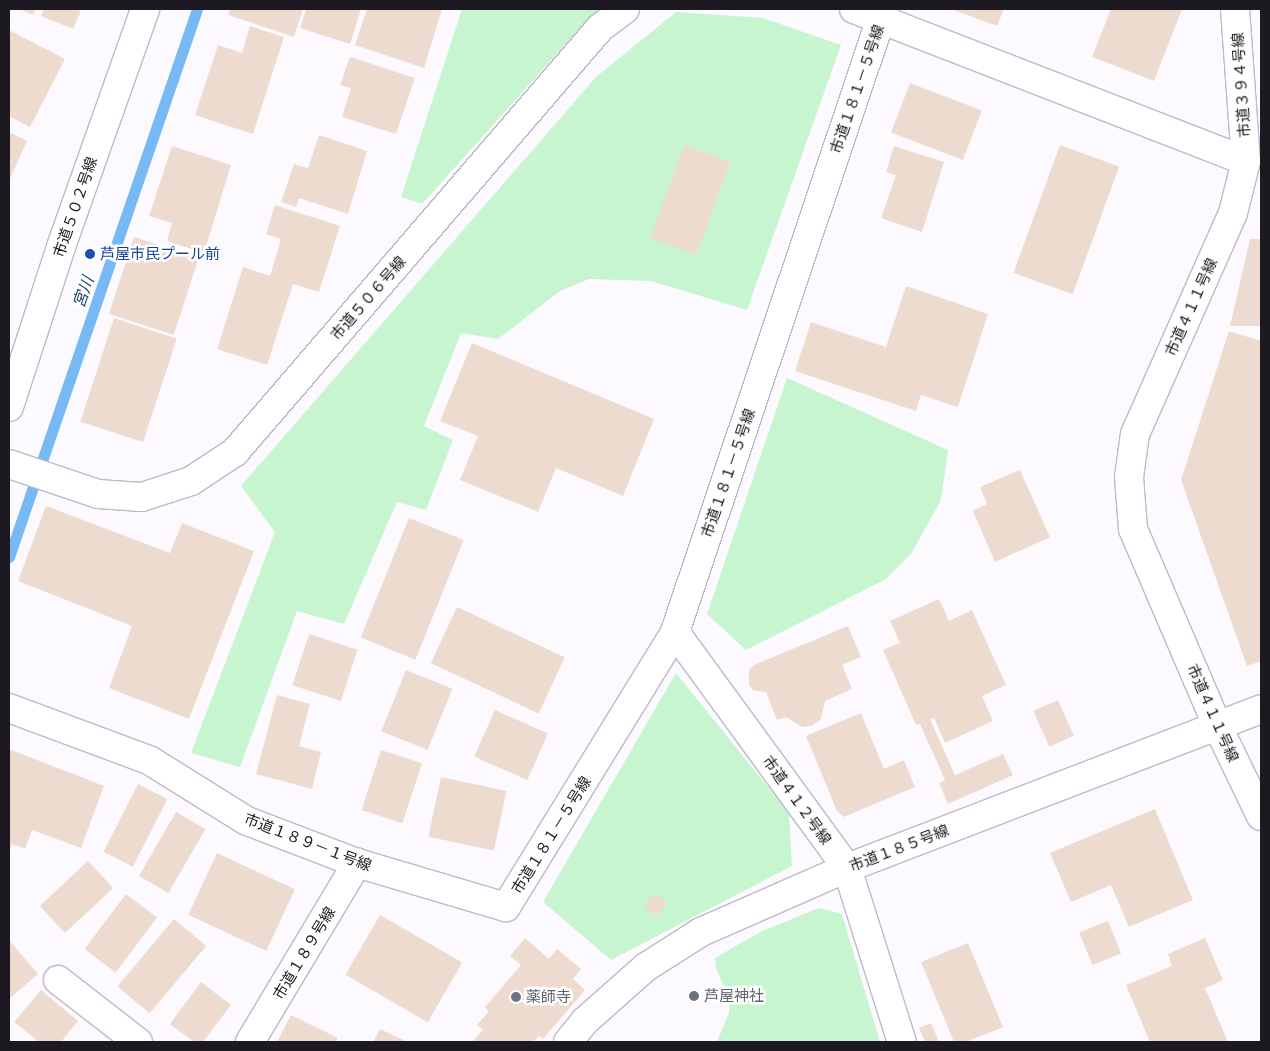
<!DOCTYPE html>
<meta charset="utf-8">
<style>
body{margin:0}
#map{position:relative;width:1270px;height:1051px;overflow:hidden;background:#fcfafe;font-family:"PT Sans","Noto Sans JP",sans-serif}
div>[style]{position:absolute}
.green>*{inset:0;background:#c7f5cf}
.stream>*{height:11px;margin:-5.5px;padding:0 5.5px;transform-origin:5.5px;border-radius:5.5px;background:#77b9f4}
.building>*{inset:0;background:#eedbd0;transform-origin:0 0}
.roads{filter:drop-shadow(1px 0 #bfb8c9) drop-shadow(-1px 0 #bfb8c9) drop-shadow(0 1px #bfb8c9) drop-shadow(0 -1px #bfb8c9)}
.minor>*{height:28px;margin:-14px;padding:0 14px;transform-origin:14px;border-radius:14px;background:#fff}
.dots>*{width:14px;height:14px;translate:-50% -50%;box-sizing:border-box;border:2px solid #fff;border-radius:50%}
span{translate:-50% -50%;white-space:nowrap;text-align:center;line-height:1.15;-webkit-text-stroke:5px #fff;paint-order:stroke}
.street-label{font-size:15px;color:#1c1920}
.transit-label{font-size:15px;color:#164399}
.left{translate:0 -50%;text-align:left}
.worship-label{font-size:15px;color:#5b616d}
.water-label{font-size:16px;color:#0f4066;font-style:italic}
.frame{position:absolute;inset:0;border:10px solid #1c1920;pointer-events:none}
</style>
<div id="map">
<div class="green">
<i style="clip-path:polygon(462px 9px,601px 9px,589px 18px,422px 204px,401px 197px)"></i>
<i style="clip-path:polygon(676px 12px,763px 18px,841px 45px,747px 310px,651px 281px,589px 279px,560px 291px,498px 339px,461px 333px,424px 426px,453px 440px,426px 510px,397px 502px,344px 624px,297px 611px,240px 767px,191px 753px,275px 532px,241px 486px,596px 77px)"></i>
<i style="clip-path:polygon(787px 378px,948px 450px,941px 500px,911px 554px,886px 579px,746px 650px,707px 614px)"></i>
<i style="clip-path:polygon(676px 673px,789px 813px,792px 866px,611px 960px,543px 902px)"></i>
<i style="clip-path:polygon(819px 908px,842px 914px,880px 1042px,717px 1042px,729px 1013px,730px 1000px,716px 968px,715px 958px,762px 931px)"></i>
</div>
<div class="stream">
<i style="left:9px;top:557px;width:579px;rotate:-71.06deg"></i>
</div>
<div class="building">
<i style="clip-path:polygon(19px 9px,36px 9px,33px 15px)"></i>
<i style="clip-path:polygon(44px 9px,75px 9px,81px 11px,73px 29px,41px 16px)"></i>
<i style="clip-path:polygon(230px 9px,303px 9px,294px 37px,228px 15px)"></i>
<i style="clip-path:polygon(306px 9px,361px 9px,350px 44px,300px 28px)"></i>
<i style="clip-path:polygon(367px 9px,442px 9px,424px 68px,355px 45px)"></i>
<i style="clip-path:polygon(951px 9px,1004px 9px,997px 26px)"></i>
<i style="clip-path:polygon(1111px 9px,1182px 9px,1154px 81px,1092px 57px)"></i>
<i style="clip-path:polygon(250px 26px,284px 37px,253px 134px,195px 115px,218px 45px,242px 53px)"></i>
<i style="clip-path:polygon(9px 30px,65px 59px,30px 127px,9px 116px)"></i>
<i style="clip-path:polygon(350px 57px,415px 78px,396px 134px,342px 117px,351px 88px,340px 85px)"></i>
<i style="left:910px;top:83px;width:77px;height:53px;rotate:21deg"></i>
<i style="clip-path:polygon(9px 132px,27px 141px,9px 181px)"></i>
<i style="clip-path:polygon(319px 135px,367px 151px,348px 214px,299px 198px,296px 207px,281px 202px,294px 164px,308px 168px)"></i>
<i style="left:684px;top:145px;width:49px;height:99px;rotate:20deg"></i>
<i style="left:1060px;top:145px;width:63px;height:136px;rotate:20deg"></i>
<i style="clip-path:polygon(172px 146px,231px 165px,204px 253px,167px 241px,172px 223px,149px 216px)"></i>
<i style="clip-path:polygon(894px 146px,944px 162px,922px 232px,881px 218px,896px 175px,886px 172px)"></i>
<i style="clip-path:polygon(275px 205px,340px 226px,319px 292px,293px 284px,267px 365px,217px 349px,243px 267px,270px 276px,281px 239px,266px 234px)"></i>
<i style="left:134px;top:237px;width:68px;height:81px;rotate:18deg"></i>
<i style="clip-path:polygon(1250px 239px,1261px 239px,1261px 326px,1230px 326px)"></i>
<i style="clip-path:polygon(906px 286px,988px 314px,958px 407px,921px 395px,916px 411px,795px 371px,811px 322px,886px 347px)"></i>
<i style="left:114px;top:318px;width:66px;height:109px;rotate:18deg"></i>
<i style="clip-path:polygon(1229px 331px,1261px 341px,1261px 661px,1247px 666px,1181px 480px)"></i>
<i style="clip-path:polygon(472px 343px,654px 419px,623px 496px,556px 468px,538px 512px,460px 480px,478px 436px,440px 421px)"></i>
<i style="clip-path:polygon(1020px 470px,1050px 537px,995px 562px,973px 511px,987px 504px,980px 487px)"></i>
<i style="clip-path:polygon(46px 506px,170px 553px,182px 523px,254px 551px,189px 719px,109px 688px,132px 626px,18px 581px)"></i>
<i style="left:409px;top:518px;width:59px;height:129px;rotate:22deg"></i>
<i style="clip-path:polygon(939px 599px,949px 621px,972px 610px,1006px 685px,982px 696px,993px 721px,945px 743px,934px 718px,930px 719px,955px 775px,1003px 754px,1013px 775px,948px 804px,939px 783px,945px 780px,920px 724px,916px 725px,883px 650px,900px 643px,890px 621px)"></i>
<i style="left:457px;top:607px;width:119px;height:62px;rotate:25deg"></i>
<i style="clip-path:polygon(848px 626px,861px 657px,842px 665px,852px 689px,825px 701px,821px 719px,813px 725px,802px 727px,786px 717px,777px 720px,766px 692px,753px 690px,749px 685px,749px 670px,754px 665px)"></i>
<i style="left:309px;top:634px;width:51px;height:54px;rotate:18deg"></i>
<i style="left:406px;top:670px;width:50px;height:66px;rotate:22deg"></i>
<i style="clip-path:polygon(277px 695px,310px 704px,299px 746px,321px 752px,312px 789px,256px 774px)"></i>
<i style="left:1058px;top:700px;width:39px;height:27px;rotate:66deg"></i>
<i style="left:495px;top:710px;width:58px;height:51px;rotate:24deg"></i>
<i style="clip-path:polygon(861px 713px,884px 769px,904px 760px,915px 787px,844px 817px,837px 811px,806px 736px)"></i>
<i style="clip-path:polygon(9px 749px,104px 786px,81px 848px,32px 830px,25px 849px,12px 844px,9px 853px)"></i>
<i style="left:381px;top:750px;width:43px;height:63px;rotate:18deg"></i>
<i style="left:441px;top:777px;width:67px;height:61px;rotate:12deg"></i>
<i style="left:138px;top:784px;width:33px;height:76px;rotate:27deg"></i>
<i style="clip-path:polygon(1155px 809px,1193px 900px,1129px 927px,1111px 885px,1071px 902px,1050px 853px)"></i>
<i style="left:176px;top:812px;width:34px;height:74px;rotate:30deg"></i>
<i style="left:217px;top:853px;width:86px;height:68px;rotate:25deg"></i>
<i style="left:88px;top:861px;width:37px;height:66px;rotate:47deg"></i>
<i style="left:655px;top:893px;width:16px;height:17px;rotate:40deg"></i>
<i style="left:126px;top:894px;width:39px;height:69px;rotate:37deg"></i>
<i style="left:380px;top:915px;width:95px;height:69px;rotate:30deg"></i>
<i style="left:174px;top:919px;width:42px;height:88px;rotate:40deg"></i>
<i style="left:1108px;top:921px;width:35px;height:31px;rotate:68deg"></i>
<i style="clip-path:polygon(525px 938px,549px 959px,557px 949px,581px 969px,573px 979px,585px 990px,543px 1039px,539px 1036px,533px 1042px,472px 1042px,483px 1030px,477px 1025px,489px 1011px,485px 1007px,521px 965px,510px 956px)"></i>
<i style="clip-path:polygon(1205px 938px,1223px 980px,1205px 988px,1228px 1042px,1150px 1042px,1126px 985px,1172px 966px,1168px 954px)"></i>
<i style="clip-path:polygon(9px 940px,38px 974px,9px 999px)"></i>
<i style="clip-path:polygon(968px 943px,1003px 1027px,966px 1042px,954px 1042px,921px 962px)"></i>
<i style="clip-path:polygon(201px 982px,231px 1005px,203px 1042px,194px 1042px,170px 1024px)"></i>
<i style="clip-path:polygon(41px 990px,78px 1021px,61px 1042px,39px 1042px,14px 1022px)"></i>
<i style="clip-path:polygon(291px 1015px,338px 1038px,336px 1042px,277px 1042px)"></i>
<i style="clip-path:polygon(931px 1023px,939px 1042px,925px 1042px,919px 1028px)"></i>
<i style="clip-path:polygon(380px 1029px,408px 1042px,373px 1042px)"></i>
</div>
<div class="roads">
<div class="minor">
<i style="left:854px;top:9px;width:420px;rotate:21.2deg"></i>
<i style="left:1246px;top:161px;width:54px;rotate:104deg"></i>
<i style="left:1233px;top:213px;width:242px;rotate:113.9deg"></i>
<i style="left:1135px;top:434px;width:43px;rotate:97.9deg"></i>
<i style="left:1129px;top:477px;width:52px;rotate:85.6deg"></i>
<i style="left:1133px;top:529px;width:213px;rotate:66.8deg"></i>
<i style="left:1217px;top:725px;width:101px;rotate:64.2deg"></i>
<i style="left:1235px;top:9px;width:152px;rotate:85.9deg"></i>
<i style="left:9px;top:407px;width:171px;rotate:-72deg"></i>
<i style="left:62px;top:244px;width:249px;rotate:-70.5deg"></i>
<i style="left:9px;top:464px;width:94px;rotate:18.6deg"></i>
<i style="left:98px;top:494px;width:44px;rotate:3.9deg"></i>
<i style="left:142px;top:497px;width:52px;rotate:-18.1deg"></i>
<i style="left:191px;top:481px;width:53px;rotate:-33.4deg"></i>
<i style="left:235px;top:452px;width:559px;rotate:-49.28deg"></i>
<i style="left:600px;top:28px;width:31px;rotate:-37deg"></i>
<i style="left:675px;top:632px;width:292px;rotate:53.9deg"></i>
<i style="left:847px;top:868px;width:182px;rotate:72.5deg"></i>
<i style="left:9px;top:708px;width:149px;rotate:20.4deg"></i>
<i style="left:149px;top:760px;width:115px;rotate:31.9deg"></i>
<i style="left:247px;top:821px;width:118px;rotate:20.9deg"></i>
<i style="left:357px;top:863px;width:155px;rotate:16.5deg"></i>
<i style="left:506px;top:907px;width:323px;rotate:-58.4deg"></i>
<i style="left:675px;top:632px;width:657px;rotate:-71.45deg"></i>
<i style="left:58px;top:980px;width:101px;rotate:37.8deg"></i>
<i style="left:250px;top:1042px;width:209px;rotate:-59.1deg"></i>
<i style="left:568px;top:1042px;width:27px;rotate:-51deg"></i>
<i style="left:585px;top:1021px;width:81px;rotate:-41.5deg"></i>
<i style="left:646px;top:967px;width:65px;rotate:-32.5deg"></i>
<i style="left:701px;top:932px;width:159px;rotate:-23.7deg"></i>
<i style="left:847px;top:868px;width:443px;rotate:-21deg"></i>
</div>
</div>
<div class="dots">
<i style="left:90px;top:254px;background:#1a4fb4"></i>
<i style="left:694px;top:996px;background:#6b7280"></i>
<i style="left:516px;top:997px;background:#6b7280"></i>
</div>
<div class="street-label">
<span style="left:1241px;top:85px;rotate:-94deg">市道３９４号線</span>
<span style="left:857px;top:89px;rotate:-71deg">市道１８１－５号線</span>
<span style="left:75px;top:207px;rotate:-71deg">市道５０２号線</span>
<span style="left:368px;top:298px;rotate:-49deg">市道５０６号線</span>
<span style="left:1191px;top:307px;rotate:-66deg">市道４１１号線</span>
<span style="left:728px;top:473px;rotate:-71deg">市道１８１－５号線</span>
<span style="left:1213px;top:713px;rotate:66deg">市道４１１号線</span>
<span style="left:797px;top:800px;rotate:54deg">市道４１２号線</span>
<span style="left:551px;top:835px;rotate:-58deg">市道１８１－５号線</span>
<span style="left:308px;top:842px;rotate:21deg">市道１８９－１号線</span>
<span style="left:899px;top:848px;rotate:-21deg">市道１８５号線</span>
<span style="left:304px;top:953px;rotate:-59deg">市道１８９号線</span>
</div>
<div class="transit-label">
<span class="left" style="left:100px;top:254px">芦屋市民プール前</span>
</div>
<div class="worship-label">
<span class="left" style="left:704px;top:996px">芦屋神社</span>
<span class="left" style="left:526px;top:997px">薬師寺</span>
</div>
<div class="water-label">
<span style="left:83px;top:292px;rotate:-71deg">宮川</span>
</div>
<div class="frame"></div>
</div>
